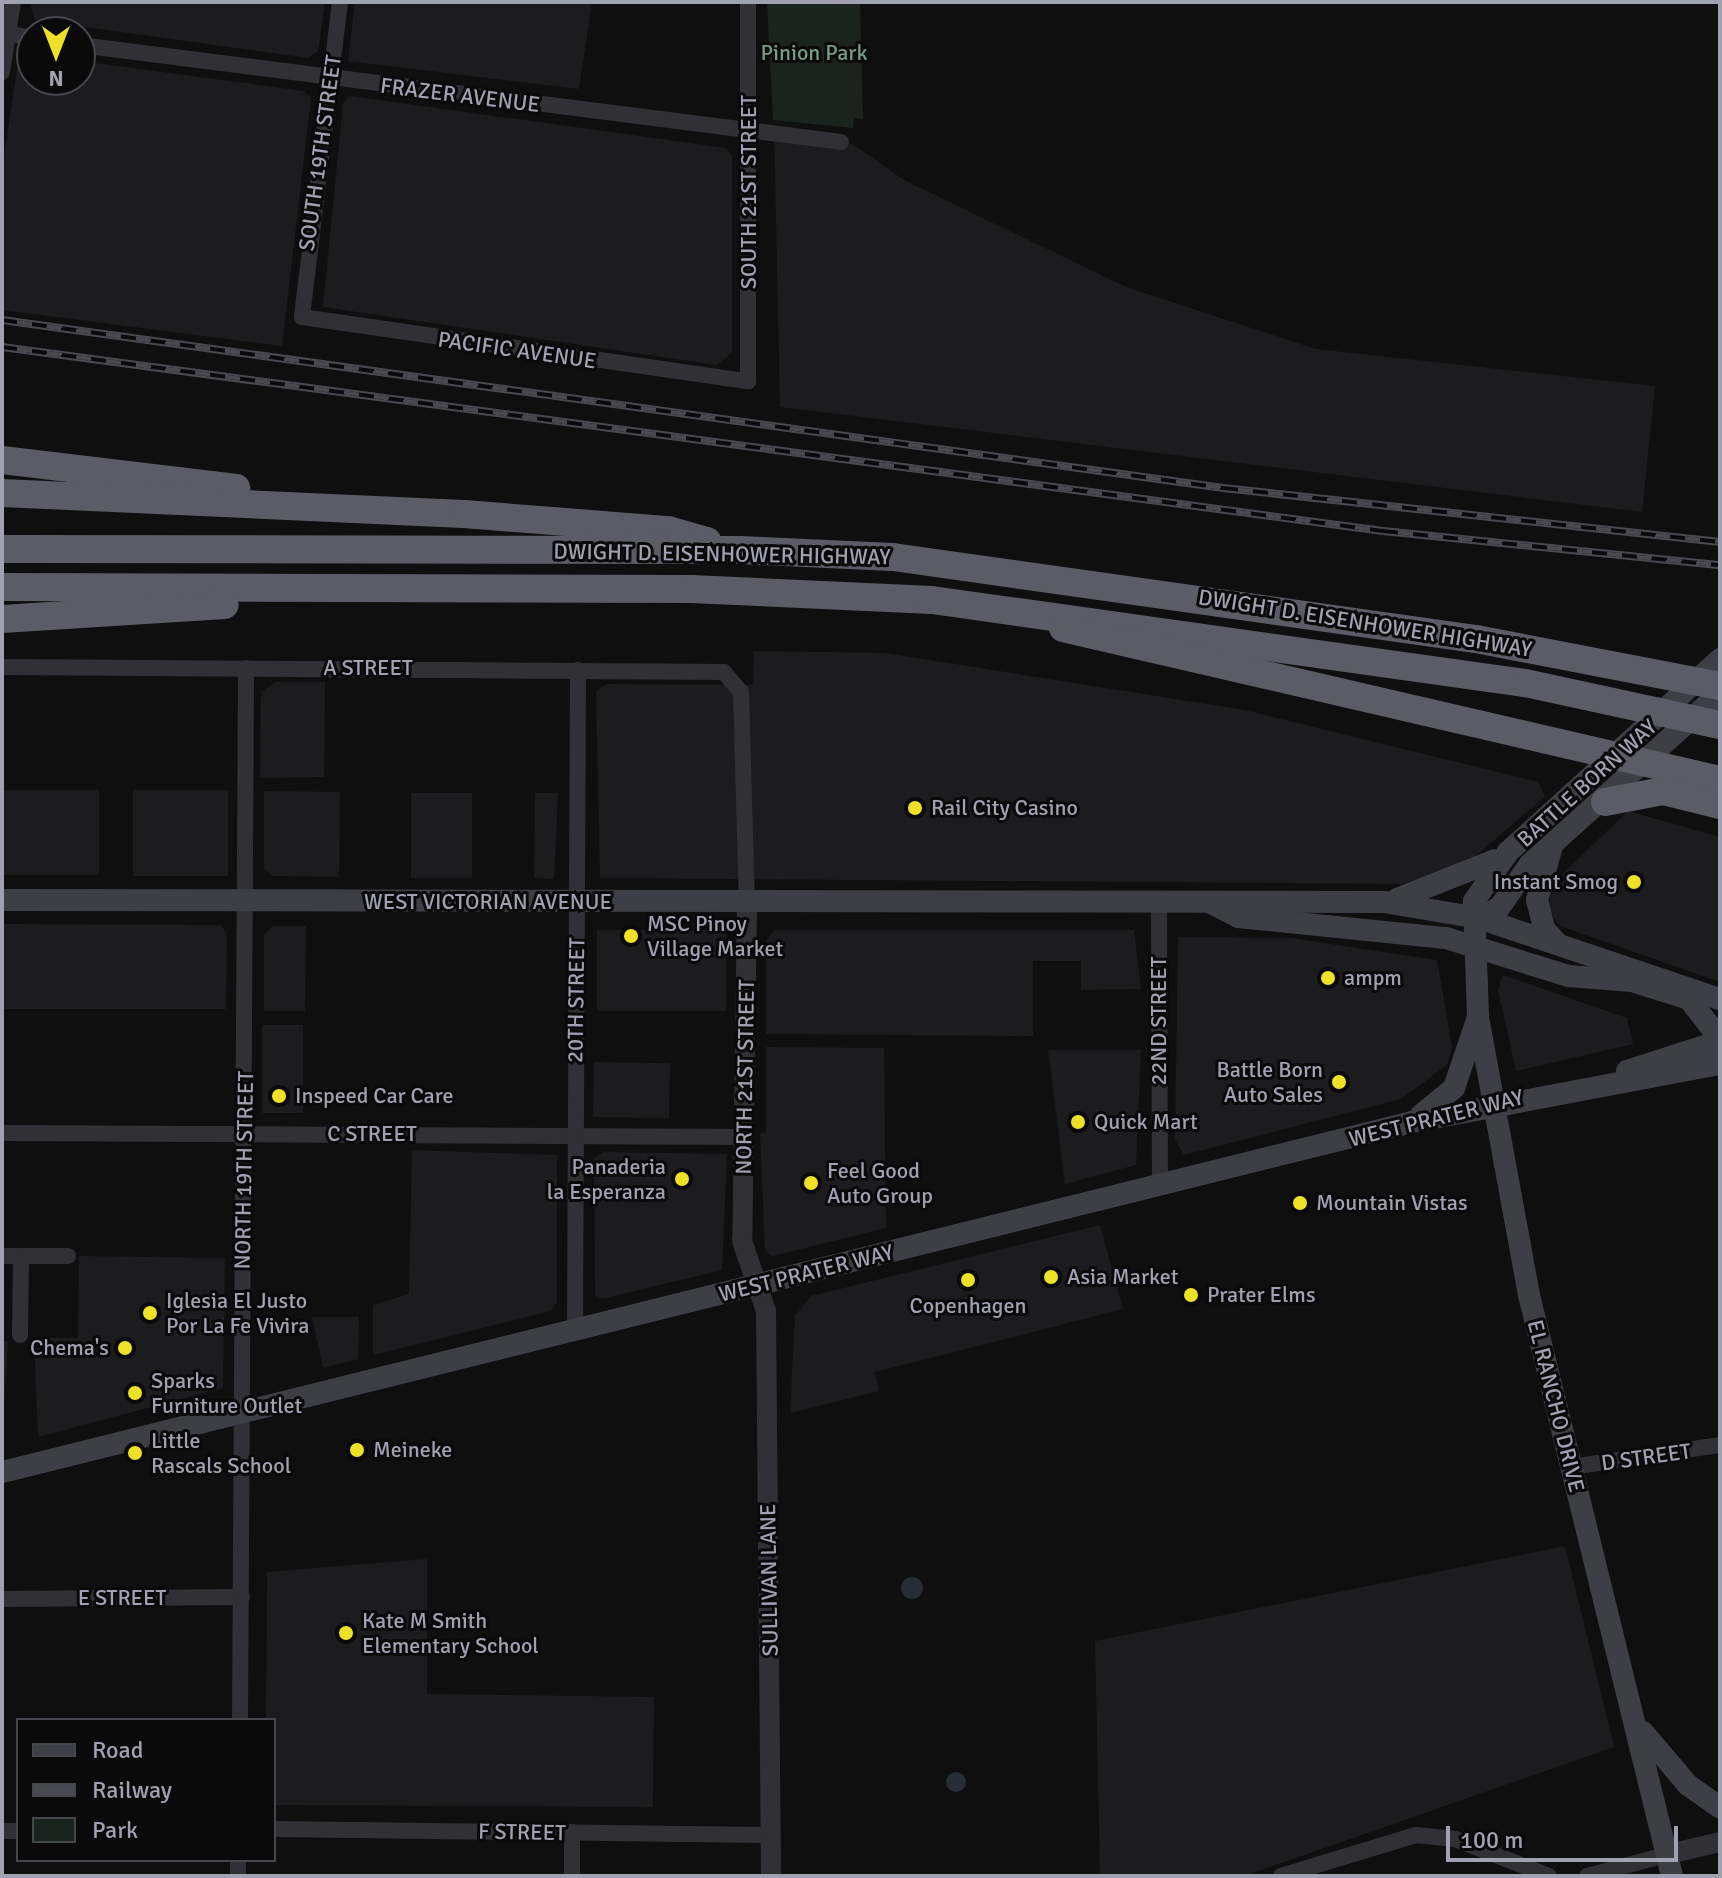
<!DOCTYPE html>
<style>
body{margin:0}
#map{position:relative;width:1722px;height:1878px;overflow:hidden;background:#0f0f10;font-family:Signika,sans-serif}
div>[style]{position:absolute}
.built>*{inset:0;background:#1c1b1d;transform-origin:0 0}
.green>*{inset:0;background:#1b231e}
.water>*{inset:0;background:#282c35}
.round{border-radius:50%}
.minor>*{height:16px;margin:-8px;padding:0 8px;transform-origin:8px;border-radius:8px;background:#313035}
.tertiary>*{height:20px;margin:-10px;padding:0 10px;transform-origin:10px;border-radius:10px;background:#313035}
.secondary>*{height:22px;margin:-11px;padding:0 11px;transform-origin:11px;border-radius:11px;background:#3e3e45}
.motorway>*{height:28px;margin:-14px;padding:0 14px;transform-origin:14px;border-radius:14px;background:#5c5c66}
.rail>*{height:8px;margin-top:-4px;transform-origin:0;background:repeating-linear-gradient(90deg,#0a0a0b 0 15px,#494950 0 30px);box-sizing:border-box;border-block:2px solid #494950}
.dots>*{width:22px;height:22px;translate:-50% -50%;box-sizing:border-box;border:4px solid #0a0a0b;border-radius:50%}
span{translate:-50% -50%;white-space:nowrap;text-align:center;line-height:1.15;-webkit-text-stroke:6px #0a0a0b;paint-order:stroke}
.park-label{font-size:22px;color:#779c83}
.street-label{font-size:22px;color:#a0a1b1}
.poi-label{font-size:22px;color:#a0a1b1}
.left{translate:0 -50%;text-align:left}
.right{translate:-100% -50%;text-align:right}
.frame{position:absolute;inset:0;border:4px solid #a0a1b1;pointer-events:none}
.legend{position:absolute;left:16px;top:1718px;width:260px;height:144px;box-sizing:border-box;background:#0a0a0b;border:2px solid #46464d;margin:0;padding:10px 14px;list-style:none;font-size:24px;color:#a0a1b1}
.legend li{display:flex;align-items:center;gap:16px;height:40px}
.legend b{width:40px;border:2px solid #46464d}
.north{position:absolute;left:16px;top:16px;width:80px;height:80px;box-sizing:border-box;background:#0a0a0b;border:2px solid #46464d;border-radius:50%;rotate:180deg;font-size:22px;font-weight:700;line-height:32px;text-align:center;color:#a0a1b1}
.north::after{content:'';display:block;margin:auto;width:28px;height:36px;background:#efe128;clip-path:polygon(50% 0,100% 100%,50% 72%,0 100%)}
.scale{position:absolute;left:1446px;top:1826px;width:232px;height:36px;box-sizing:border-box;border:4px solid #a0a1b1;border-top:0;padding-left:10px;font-size:24px;line-height:28px;white-space:nowrap;color:#a0a1b1;-webkit-text-stroke:6px #0a0a0b;paint-order:stroke}
</style>
<div id="map">
<div class="built">
<i style="clip-path:polygon(30px 2px,325px 2px,318px 51px,308px 58px,35px 20px)"></i>
<i style="clip-path:polygon(355px 2px,592px 2px,579px 89px,348px 61px)"></i>
<i style="clip-path:polygon(32px 54px,32px 80px,80px 80px,80px 61px,304px 91px,311px 98px,282px 346px,2px 310px,2px 170px,18px 62px)"></i>
<i style="clip-path:polygon(350px 96px,726px 148px,732px 156px,732px 353px,716px 365px,323px 307px,343px 103px)"></i>
<i style="clip-path:polygon(774px 129px,853px 144px,904px 180px,1126px 287px,1316px 349px,1655px 386px,1642px 512px,780px 407px)"></i>
<i style="clip-path:polygon(754px 651px,886px 653px,1245px 710px,1538px 782px,1545px 796px,1468px 863px,1402px 884px,600px 878px,596px 692px,606px 684px,753px 685px)"></i>
<i style="clip-path:polygon(275px 682px,325px 682px,324px 777px,260px 778px,261px 692px)"></i>
<i style="left:2px;top:790px;width:97px;height:85px"></i>
<i style="left:133px;top:790px;width:95px;height:86px"></i>
<i style="clip-path:polygon(264px 791px,340px 792px,339px 877px,273px 876px,264px 868px)"></i>
<i style="left:411px;top:793px;width:61px;height:85px"></i>
<i style="clip-path:polygon(535px 793px,558px 793px,554px 879px,534px 878px)"></i>
<i style="clip-path:polygon(1628px 811px,1720px 837px,1720px 982px,1560px 926px,1549px 912px,1550px 886px)"></i>
<i style="clip-path:polygon(2px 924px,220px 925px,227px 933px,226px 1009px,2px 1009px)"></i>
<i style="clip-path:polygon(273px 926px,306px 926px,305px 1011px,264px 1011px,264px 935px)"></i>
<i style="left:597px;top:930px;width:129px;height:81px"></i>
<i style="clip-path:polygon(774px 930px,1134px 930px,1141px 989px,1081px 990px,1081px 961px,1033px 961px,1033px 1036px,766px 1034px,766px 942px)"></i>
<i style="clip-path:polygon(1178px 937px,1291px 938px,1437px 960px,1452px 1047px,1447px 1065px,1401px 1099px,1184px 1155px,1175px 1140px)"></i>
<i style="clip-path:polygon(1503px 975px,1627px 1018px,1633px 1044px,1516px 1071px,1498px 990px)"></i>
<i style="left:262px;top:1025px;width:41px;height:88px"></i>
<i style="clip-path:polygon(766px 1047px,884px 1048px,886px 1228px,773px 1256px,765px 1251px,760px 1134px,766px 1132px)"></i>
<i style="clip-path:polygon(1048px 1050px,1141px 1050px,1136px 1165px,1065px 1184px)"></i>
<i style="left:594px;top:1062px;width:76px;height:55px;rotate:1deg"></i>
<i style="clip-path:polygon(412px 1150px,557px 1155px,557px 1302px,551px 1311px,373px 1355px,373px 1305px,409px 1294px)"></i>
<i style="clip-path:polygon(604px 1152px,727px 1154px,722px 1270px,602px 1299px,595px 1295px,594px 1158px)"></i>
<i style="clip-path:polygon(1100px 1225px,1123px 1309px,875px 1372px,879px 1391px,790px 1413px,795px 1316px,811px 1296px)"></i>
<i style="clip-path:polygon(79px 1256px,225px 1258px,223px 1388px,38px 1437px,34px 1338px,78px 1338px)"></i>
<i style="clip-path:polygon(312px 1317px,359px 1317px,358px 1359px,323px 1368px)"></i>
<i style="clip-path:polygon(2px 1341px,8px 1341px,2px 1439px)"></i>
<i style="clip-path:polygon(1565px 1546px,1614px 1747px,1244px 1876px,1100px 1876px,1095px 1641px)"></i>
<i style="clip-path:polygon(427px 1559px,427px 1694px,654px 1697px,653px 1807px,274px 1805px,274px 1720px,266px 1720px,267px 1572px)"></i>
</div>
<div class="green">
<i style="clip-path:polygon(767px 2px,860px 2px,863px 119px,854px 118px,853px 128px,773px 120px)"></i>
</div>
<div class="water">
<i class="round" style="left:901px;top:1577px;width:22px;height:22px"></i>
<i class="round" style="left:946px;top:1772px;width:20px;height:20px"></i>
</div>
<div class="minor">
<i style="left:340px;top:2px;width:317px;rotate:96.9deg"></i>
<i style="left:302px;top:317px;width:451px;rotate:8.2deg"></i>
<i style="left:748px;top:381px;width:379px;rotate:-90deg"></i>
<i style="left:2px;top:33px;width:30px;rotate:9deg"></i>
<i style="left:80px;top:45px;width:767px;rotate:7.26deg"></i>
<i style="left:2px;top:72px;width:71px;rotate:-81.1deg"></i>
<i style="left:2px;top:667px;width:722px;rotate:0.4deg"></i>
<i style="left:724px;top:672px;width:26px;rotate:50deg"></i>
<i style="left:741px;top:692px;width:211px;rotate:88.4deg"></i>
<i style="left:1159px;top:904px;width:282px;rotate:89.8deg"></i>
<i style="left:2px;top:1133px;width:741px;rotate:0.31deg"></i>
<i style="left:2px;top:1256px;width:66px"></i>
<i style="left:575px;top:1330px;width:660px;rotate:-89.74deg"></i>
<i style="left:20px;top:1335px;width:79px;rotate:-89.3deg"></i>
<i style="left:1571px;top:1467px;width:151px;rotate:-8.4deg"></i>
<i style="left:2px;top:1599px;width:240px;rotate:-0.5deg"></i>
<i style="left:240px;top:1720px;width:1052px;rotate:-89.67deg"></i>
<i style="left:274px;top:1829px;width:497px;rotate:0.7deg"></i>
<i style="left:2px;top:1831px;width:16px"></i>
<i style="left:238px;top:1876px;width:16px;rotate:-90deg"></i>
<i style="left:572px;top:1876px;width:44px;rotate:-90deg"></i>
<i style="left:1281px;top:1876px;width:141px;rotate:-16.9deg"></i>
<i style="left:1416px;top:1835px;width:39px;rotate:6deg"></i>
<i style="left:1455px;top:1839px;width:101px;rotate:21.5deg"></i>
<i style="left:1587px;top:1876px;width:85px;rotate:-15deg"></i>
</div>
<div class="tertiary">
<i style="left:747px;top:903px;width:338px;rotate:90.8deg"></i>
<i style="left:742px;top:1241px;width:74px;rotate:71.1deg"></i>
<i style="left:766px;top:1311px;width:565px;rotate:89.49deg"></i>
<i style="left:1669px;top:1854px;width:52px;rotate:-13.2deg"></i>
</div>
<div class="secondary">
<i style="left:1552px;top:846px;width:56px;rotate:105.5deg"></i>
<i style="left:1537px;top:900px;width:30px;rotate:76deg"></i>
<i style="left:1544px;top:929px;width:19px;rotate:47deg"></i>
<i style="left:1397px;top:899px;width:105px;rotate:-21.7deg"></i>
<i style="left:2px;top:900px;width:1382px;rotate:0.08deg"></i>
<i style="left:1384px;top:902px;width:96px;rotate:9.6deg"></i>
<i style="left:1479px;top:918px;width:254px;rotate:18.6deg"></i>
<i style="left:1213px;top:904px;width:28px;rotate:27deg"></i>
<i style="left:1238px;top:917px;width:209px;rotate:5.8deg"></i>
<i style="left:1446px;top:938px;width:129px;rotate:17.2deg"></i>
<i style="left:1569px;top:976px;width:63px;rotate:4.5deg"></i>
<i style="left:1632px;top:981px;width:60px;rotate:17.5deg"></i>
<i style="left:1689px;top:999px;width:51px;rotate:52.2deg"></i>
<i style="left:1479px;top:918px;width:22px;rotate:-27deg"></i>
<i style="left:1499px;top:908px;width:54px;rotate:-54.8deg"></i>
<i style="left:1530px;top:864px;width:256px;rotate:-42deg"></i>
<i style="left:1627px;top:1071px;width:98px;rotate:-17.9deg"></i>
<i style="left:1421px;top:1115px;width:43px;rotate:-39.3deg"></i>
<i style="left:1454px;top:1088px;width:75px;rotate:-71.3deg"></i>
<i style="left:2px;top:1472px;width:1453px;rotate:-13.94deg"></i>
<i style="left:1412px;top:1122px;width:313px;rotate:-10.7deg"></i>
<i style="left:1643px;top:1732px;width:70px;rotate:49.7deg"></i>
<i style="left:1688px;top:1785px;width:39px;rotate:35deg"></i>
<i style="left:1672px;top:1876px;width:598px;rotate:-103.83deg"></i>
<i style="left:1529px;top:1295px;width:284px;rotate:-100.4deg"></i>
<i style="left:1478px;top:1016px;width:115px;rotate:-92deg"></i>
<i style="left:1474px;top:901px;width:60px;rotate:-55.2deg"></i>
<i style="left:1508px;top:852px;width:287px;rotate:-42.3deg"></i>
</div>
<div class="motorway">
<i style="left:2px;top:460px;width:236px;rotate:6.8deg"></i>
<i style="left:2px;top:493px;width:462px;rotate:2.6deg"></i>
<i style="left:464px;top:514px;width:205px;rotate:4.5deg"></i>
<i style="left:668px;top:530px;width:41px;rotate:15.8deg"></i>
<i style="left:2px;top:549px;width:737px;rotate:0.08deg"></i>
<i style="left:739px;top:550px;width:154px;rotate:2.6deg"></i>
<i style="left:893px;top:557px;width:589px;rotate:8.01deg"></i>
<i style="left:1476px;top:639px;width:248px;rotate:10.9deg"></i>
<i style="left:2px;top:587px;width:689px;rotate:0.17deg"></i>
<i style="left:691px;top:589px;width:241px;rotate:2.6deg"></i>
<i style="left:932px;top:600px;width:599px;rotate:7.97deg"></i>
<i style="left:1525px;top:683px;width:199px;rotate:12.2deg"></i>
<i style="left:2px;top:619px;width:223px;rotate:-3.6deg"></i>
<i style="left:1063px;top:628px;width:674px;rotate:13.03deg"></i>
<i style="left:1605px;top:802px;width:59px;rotate:-10.7deg"></i>
<i style="left:1663px;top:791px;width:59px;rotate:13.8deg"></i>
</div>
<div class="rail">
<i style="left:2px;top:320px;width:1233px;rotate:7.83deg"></i>
<i style="left:1223px;top:488px;width:500px;rotate:6.2deg"></i>
<i style="left:2px;top:347px;width:1393px;rotate:7.59deg"></i>
<i style="left:1383px;top:531px;width:339px;rotate:5.8deg"></i>
</div>
<div class="dots">
<i style="left:915px;top:808px;background:#efe128"></i>
<i style="left:1634px;top:882px;background:#efe128"></i>
<i style="left:631px;top:936px;background:#efe128"></i>
<i style="left:1328px;top:978px;background:#efe128"></i>
<i style="left:1339px;top:1082px;background:#efe128"></i>
<i style="left:279px;top:1096px;background:#efe128"></i>
<i style="left:1078px;top:1122px;background:#efe128"></i>
<i style="left:682px;top:1179px;background:#efe128"></i>
<i style="left:811px;top:1183px;background:#efe128"></i>
<i style="left:1300px;top:1203px;background:#efe128"></i>
<i style="left:1051px;top:1277px;background:#efe128"></i>
<i style="left:968px;top:1280px;background:#efe128"></i>
<i style="left:1191px;top:1295px;background:#efe128"></i>
<i style="left:150px;top:1313px;background:#efe128"></i>
<i style="left:125px;top:1348px;background:#efe128"></i>
<i style="left:135px;top:1393px;background:#efe128"></i>
<i style="left:357px;top:1450px;background:#efe128"></i>
<i style="left:135px;top:1453px;background:#efe128"></i>
<i style="left:346px;top:1633px;background:#efe128"></i>
</div>
<div class="park-label">
<span style="left:814px;top:53px">Pinion Park</span>
</div>
<div class="street-label">
<span style="left:460px;top:95px;rotate:7deg">FRAZER AVENUE</span>
<span style="left:320px;top:153px;rotate:-82deg">SOUTH 19TH STREET</span>
<span style="left:749px;top:192px;rotate:-90deg">SOUTH 21ST STREET</span>
<span style="left:517px;top:350px;rotate:8deg">PACIFIC AVENUE</span>
<span style="left:722px;top:554px;rotate:1deg">DWIGHT D. EISENHOWER HIGHWAY</span>
<span style="left:1365px;top:623px;rotate:9deg">DWIGHT D. EISENHOWER HIGHWAY</span>
<span style="left:368px;top:668px">A STREET</span>
<span style="left:1587px;top:783px;rotate:-42deg">BATTLE BORN WAY</span>
<span style="left:488px;top:902px">WEST VICTORIAN AVENUE</span>
<span style="left:576px;top:1000px;rotate:-89deg">20TH STREET</span>
<span style="left:1159px;top:1021px;rotate:-90deg">22ND STREET</span>
<span style="left:745px;top:1077px;rotate:-89deg">NORTH 21ST STREET</span>
<span style="left:1436px;top:1118px;rotate:-14deg">WEST PRATER WAY</span>
<span style="left:372px;top:1134px">C STREET</span>
<span style="left:244px;top:1170px;rotate:-89deg">NORTH 19TH STREET</span>
<span style="left:806px;top:1273px;rotate:-14deg">WEST PRATER WAY</span>
<span style="left:1556px;top:1406px;rotate:76deg">EL RANCHO DRIVE</span>
<span style="left:1646px;top:1457px;rotate:-8deg">D STREET</span>
<span style="left:769px;top:1580px;rotate:-91deg">SULLIVAN LANE</span>
<span style="left:122px;top:1598px">E STREET</span>
<span style="left:522px;top:1832px;rotate:1deg">F STREET</span>
</div>
<div class="poi-label">
<span class="left" style="left:931px;top:808px">Rail City Casino</span>
<span class="right" style="left:1618px;top:882px">Instant Smog</span>
<span class="left" style="left:647px;top:936px">MSC Pinoy<br>Village Market</span>
<span class="left" style="left:1344px;top:978px">ampm</span>
<span class="right" style="left:1323px;top:1082px">Battle Born<br>Auto Sales</span>
<span class="left" style="left:295px;top:1096px">Inspeed Car Care</span>
<span class="left" style="left:1094px;top:1122px">Quick Mart</span>
<span class="right" style="left:666px;top:1179px">Panaderia<br>la Esperanza</span>
<span class="left" style="left:827px;top:1183px">Feel Good<br>Auto Group</span>
<span class="left" style="left:1316px;top:1203px">Mountain Vistas</span>
<span class="left" style="left:1067px;top:1277px">Asia Market</span>
<span class="left" style="left:1207px;top:1295px">Prater Elms</span>
<span class="left" style="left:166px;top:1313px">Iglesia El Justo<br>Por La Fe Vivira</span>
<span style="left:968px;top:1306px">Copenhagen</span>
<span class="right" style="left:109px;top:1348px">Chema's</span>
<span class="left" style="left:151px;top:1393px">Sparks<br>Furniture Outlet</span>
<span class="left" style="left:151px;top:1453px">Little<br>Rascals School</span>
<span class="left" style="left:373px;top:1450px">Meineke</span>
<span class="left" style="left:362px;top:1633px">Kate M Smith<br>Elementary School</span>
</div>
<div class="frame"></div>
<ul class="legend">
<li><b style="height:10px;background:#3e3e45"></b>Road</li>
<li><b style="height:10px;background:#494950"></b>Railway</li>
<li><b style="height:22px;background:#1b231e"></b>Park</li>
</ul>
<div class="north">N</div>
<div class="scale">100 m</div>
</div>
